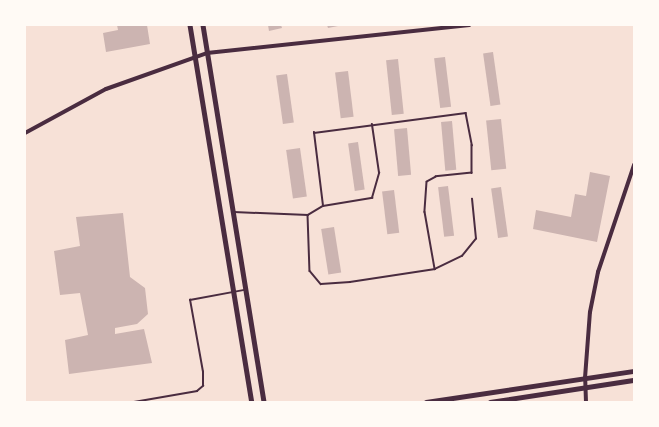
<!DOCTYPE html>
<style>
body{margin:0}
#map{position:relative;width:659px;height:427px;overflow:hidden;background:#f7e1d7;font-family:Karla,sans-serif}
div>[style]{position:absolute}
.building>*{inset:0;background:#ccb4b1;transform-origin:0 0}
.service>*{height:1.5px;margin:-0.75px;padding:0 0.75px;transform-origin:0.75px;border-radius:0.75px;background:#4a2c40}
.tertiary>*{height:4px;margin:-2px;padding:0 2px;transform-origin:2px;border-radius:2px;background:#4a2c40}
.secondary>*{height:4.5px;margin:-2.25px;padding:0 2.25px;transform-origin:2.25px;border-radius:2.25px;background:#4a2c40}
span{translate:-50% -50%;white-space:nowrap;text-align:center;line-height:1.15;-webkit-text-stroke:3px #fffaf5;paint-order:stroke}
.frame{position:absolute;inset:0;border:26px solid #fffaf5;pointer-events:none}
</style>
<div id="map">
<div class="building">
<i style="clip-path:polygon(117px 25px,147px 25px,150px 44px,106px 52px,103px 33px,118px 30px)"></i>
<i style="clip-path:polygon(268px 25px,281px 25px,282px 28px,269px 31px)"></i>
<i style="clip-path:polygon(327px 25px,338px 25px,338px 26px,328px 28px)"></i>
<i style="left:493px;top:52px;width:53px;height:10px;rotate:82deg"></i>
<i style="left:445px;top:57px;width:50px;height:11px;rotate:83deg"></i>
<i style="left:398px;top:59px;width:55px;height:12px;rotate:84deg"></i>
<i style="left:348px;top:71px;width:46px;height:13px;rotate:83deg"></i>
<i style="left:287px;top:74px;width:49px;height:11px;rotate:82deg"></i>
<i style="left:501px;top:119px;width:50px;height:15px;rotate:84deg"></i>
<i style="left:452px;top:121px;width:49px;height:11px;rotate:85deg"></i>
<i style="left:407px;top:128px;width:47px;height:13px;rotate:85deg"></i>
<i style="left:358px;top:142px;width:48px;height:10px;rotate:82deg"></i>
<i style="left:300px;top:148px;width:49px;height:14px;rotate:82deg"></i>
<i style="clip-path:polygon(590px 172px,610px 176px,597px 242px,533px 229px,536px 210px,571px 217px,575px 194px,586px 196px)"></i>
<i style="left:448px;top:186px;width:50px;height:10px;rotate:83deg"></i>
<i style="left:501px;top:187px;width:50px;height:10px;rotate:82deg"></i>
<i style="left:394px;top:190px;width:43px;height:12px;rotate:83deg"></i>
<i style="clip-path:polygon(123px 213px,130px 277px,145px 288px,148px 314px,137px 324px,115px 328px,115px 334px,144px 329px,152px 363px,69px 374px,65px 340px,88px 335px,80px 293px,60px 295px,54px 251px,80px 246px,76px 217px)"></i>
<i style="left:334px;top:227px;width:46px;height:13px;rotate:81deg"></i>
</div>
<div class="service">
<i style="left:323px;top:206px;width:50px;rotate:-9.3deg"></i>
<i style="left:372px;top:198px;width:26px;rotate:-74deg"></i>
<i style="left:379px;top:173px;width:49px;rotate:-98.3deg"></i>
<i style="left:234px;top:212px;width:74px;rotate:2.3deg"></i>
<i style="left:308px;top:215px;width:17px;rotate:-31deg"></i>
<i style="left:323px;top:206px;width:74px;rotate:-97deg"></i>
<i style="left:314px;top:133px;width:153px;rotate:-7.5deg"></i>
<i style="left:466px;top:113px;width:33px;rotate:79deg"></i>
<i style="left:472px;top:145px;width:28px;rotate:90deg"></i>
<i style="left:472px;top:173px;width:36px;rotate:174deg"></i>
<i style="left:436px;top:177px;width:10px;rotate:151deg"></i>
<i style="left:427px;top:182px;width:30px;rotate:94deg"></i>
<i style="left:425px;top:212px;width:58px;rotate:80deg"></i>
<i style="left:308px;top:215px;width:56px;rotate:88deg"></i>
<i style="left:310px;top:271px;width:17px;rotate:50deg"></i>
<i style="left:321px;top:284px;width:29px;rotate:-4deg"></i>
<i style="left:350px;top:282px;width:86px;rotate:-8.7deg"></i>
<i style="left:435px;top:269px;width:30px;rotate:-26deg"></i>
<i style="left:462px;top:256px;width:22px;rotate:-51deg"></i>
<i style="left:476px;top:239px;width:40px;rotate:-95.7deg"></i>
<i style="left:134px;top:402px;width:64px;rotate:-9.9deg"></i>
<i style="left:197px;top:391px;width:8px;rotate:-40deg"></i>
<i style="left:203px;top:386px;width:14px;rotate:-90deg"></i>
<i style="left:203px;top:372px;width:73px;rotate:-100.2deg"></i>
<i style="left:190px;top:300px;width:55px;rotate:-10.5deg"></i>
</div>
<div class="tertiary">
<i style="left:25px;top:133px;width:92px;rotate:-28.5deg"></i>
<i style="left:106px;top:89px;width:107px;rotate:-19.6deg"></i>
<i style="left:207px;top:53px;width:264px;rotate:-6.1deg"></i>
<i style="left:586px;top:402px;width:24px;rotate:-92deg"></i>
<i style="left:585px;top:378px;width:66px;rotate:-85.7deg"></i>
<i style="left:590px;top:312px;width:41px;rotate:-78.7deg"></i>
<i style="left:598px;top:272px;width:113px;rotate:-71.4deg"></i>
</div>
<div class="secondary">
<i style="left:190px;top:25px;width:382px;rotate:80.7deg"></i>
<i style="left:203px;top:25px;width:382px;rotate:80.8deg"></i>
<i style="left:426px;top:402px;width:210px;rotate:-8.5deg"></i>
<i style="left:490px;top:402px;width:146px;rotate:-8.7deg"></i>
</div>
<div class="frame"></div>
</div>
